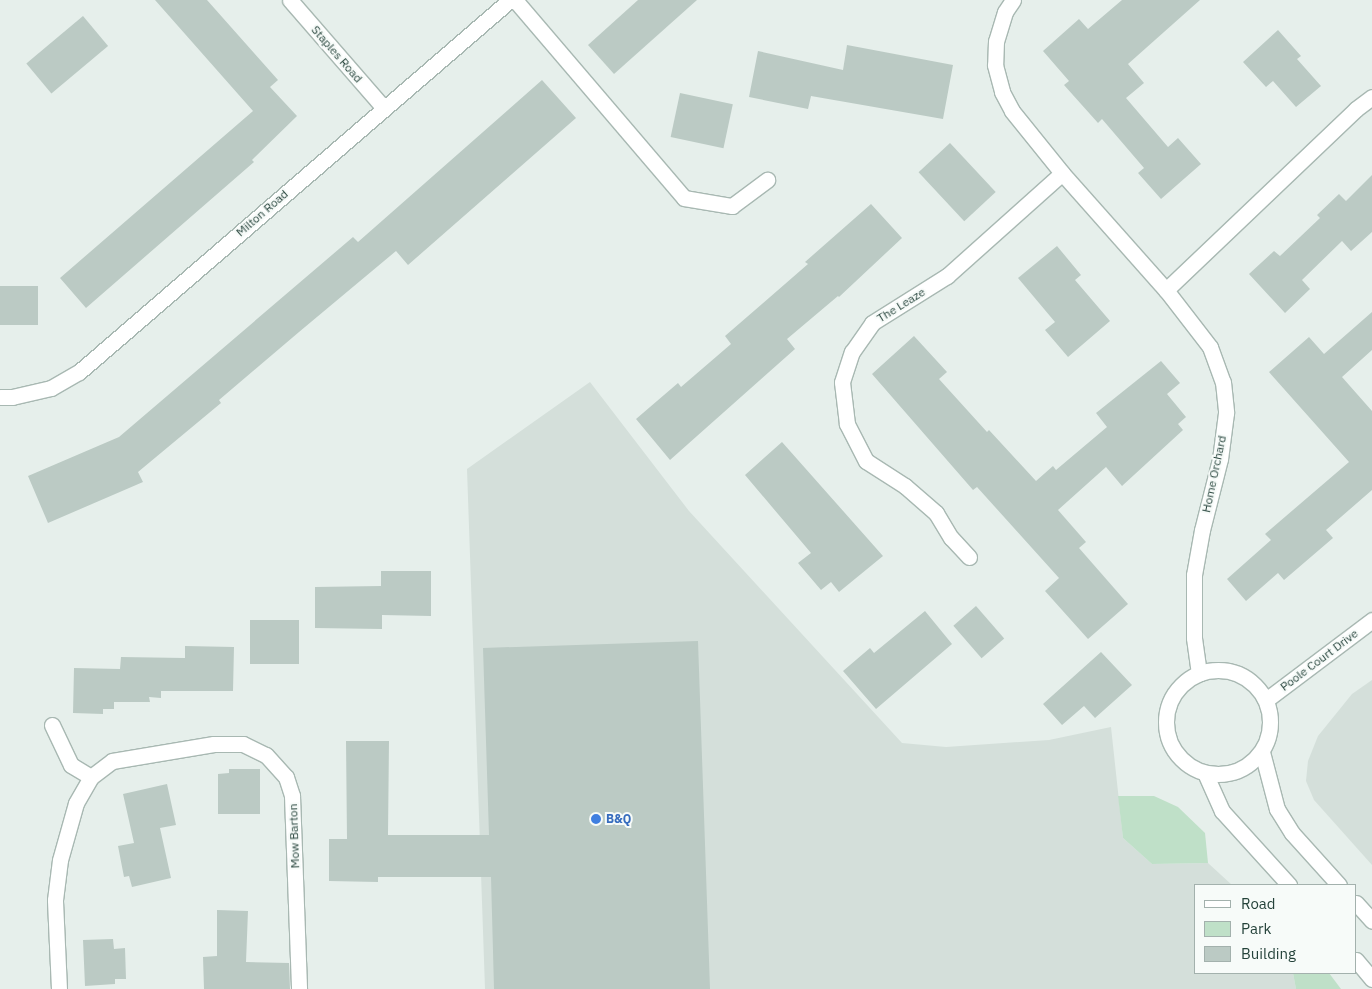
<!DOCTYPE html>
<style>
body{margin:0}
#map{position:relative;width:1372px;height:989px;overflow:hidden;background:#e6efeb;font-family:"IBM Plex Sans",sans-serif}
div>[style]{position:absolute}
.built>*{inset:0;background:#d4dfda}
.green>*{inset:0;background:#bfe0c8}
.building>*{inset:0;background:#bbcac4;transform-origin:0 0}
.roads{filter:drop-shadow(1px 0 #a8b8b2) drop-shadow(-1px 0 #a8b8b2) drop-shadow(0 1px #a8b8b2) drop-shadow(0 -1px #a8b8b2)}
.street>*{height:15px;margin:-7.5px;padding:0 7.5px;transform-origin:7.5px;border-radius:7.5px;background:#fff}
.street>.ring{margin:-7.5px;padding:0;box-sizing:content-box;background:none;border:15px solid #fff;border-radius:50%}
.dots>*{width:14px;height:14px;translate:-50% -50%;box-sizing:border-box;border:2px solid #f7fbf9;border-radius:50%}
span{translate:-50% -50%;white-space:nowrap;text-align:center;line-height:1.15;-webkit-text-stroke:4px #f7fbf9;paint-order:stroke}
.street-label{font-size:12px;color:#24423a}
.shop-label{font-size:12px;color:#366cbe;font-weight:700}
.left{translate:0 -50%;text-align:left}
.legend{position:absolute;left:1194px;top:884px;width:162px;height:90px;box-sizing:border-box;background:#f7fbf9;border:1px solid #a3b1ad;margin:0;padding:6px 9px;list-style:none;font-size:15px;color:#24423a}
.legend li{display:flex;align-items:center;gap:10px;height:25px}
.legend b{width:25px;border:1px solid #a3b1ad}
</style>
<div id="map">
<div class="built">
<i style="clip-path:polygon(590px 382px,689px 511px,902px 743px,946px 747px,1049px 740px,1111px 727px,1123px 838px,1152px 864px,1208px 863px,1232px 885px,1196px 885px,1196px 973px,1293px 973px,1296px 989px,485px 989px,467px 469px)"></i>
<i style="clip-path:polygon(1372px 680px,1372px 865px,1314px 800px,1306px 781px,1308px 761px,1318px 736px,1352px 694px)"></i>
</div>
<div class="green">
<i style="clip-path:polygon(1118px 796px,1154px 796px,1178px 807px,1205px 833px,1208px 863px,1152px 864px,1123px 838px)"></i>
<i style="clip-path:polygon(1293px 973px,1329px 973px,1341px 989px,1296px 989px)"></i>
</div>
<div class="building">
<i style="clip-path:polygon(155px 0,207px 0,278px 80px,270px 87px,297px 116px,252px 160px,254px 162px,86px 308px,60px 278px,253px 111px)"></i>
<i style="clip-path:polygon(638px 0,697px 0,614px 74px,588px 45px)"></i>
<i style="clip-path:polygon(1122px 0,1200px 0,1128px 64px,1144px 83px,1126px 98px,1168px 147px,1178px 138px,1201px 164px,1161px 199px,1138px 173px,1144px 168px,1102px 119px,1098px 123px,1064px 85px,1069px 81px,1043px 51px,1079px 19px,1088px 29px)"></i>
<i style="left:83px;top:16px;width:39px;height:74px;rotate:50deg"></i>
<i style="clip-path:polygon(1278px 30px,1301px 56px,1297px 59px,1321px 86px,1296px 107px,1273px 81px,1266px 87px,1243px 62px)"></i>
<i style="clip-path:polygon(847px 45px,953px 65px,943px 119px,811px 96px,808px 109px,749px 97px,758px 51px,843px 70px)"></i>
<i style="clip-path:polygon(542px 80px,576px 118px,408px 265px,396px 251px,299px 332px,219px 400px,221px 403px,138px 472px,143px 482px,48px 523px,28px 476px,119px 437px,353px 237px,358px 242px)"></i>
<i style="left:680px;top:93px;width:54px;height:45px;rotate:12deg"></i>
<i style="left:950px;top:143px;width:67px;height:43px;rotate:47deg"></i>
<i style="clip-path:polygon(1372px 175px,1372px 232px,1351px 251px,1342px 241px,1302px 280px,1310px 289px,1285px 313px,1249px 274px,1274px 251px,1280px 256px,1320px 218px,1317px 215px,1339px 194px,1346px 201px)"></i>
<i style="clip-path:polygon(871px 204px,902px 238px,839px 297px,838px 296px,787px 339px,795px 349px,670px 460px,636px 419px,678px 383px,681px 387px,731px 344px,725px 336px,808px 264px,805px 262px)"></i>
<i style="clip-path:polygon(1057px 246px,1081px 275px,1075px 280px,1110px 321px,1068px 357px,1045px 330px,1055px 322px,1018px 278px)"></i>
<i style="left:0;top:286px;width:38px;height:39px"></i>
<i style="clip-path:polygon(1372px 312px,1372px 350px,1342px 377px,1372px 411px,1372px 490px,1326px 530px,1333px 538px,1284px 580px,1278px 573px,1246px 601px,1227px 579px,1271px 540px,1265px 534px,1349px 462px,1269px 372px,1309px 337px,1324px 354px)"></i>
<i style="clip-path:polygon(914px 336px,947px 372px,939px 379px,987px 432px,989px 430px,1036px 481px,1053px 466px,1056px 470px,1107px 427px,1096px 413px,1161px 361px,1180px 383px,1167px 394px,1186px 417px,1178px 424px,1183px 430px,1122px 486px,1106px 467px,1058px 510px,1086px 542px,1079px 548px,1128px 604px,1088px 639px,1045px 591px,1059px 578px,977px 487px,973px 490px,872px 374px)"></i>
<i style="clip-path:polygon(782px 442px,883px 556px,839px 592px,831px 582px,821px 590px,798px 563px,811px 553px,745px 475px)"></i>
<i style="clip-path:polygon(381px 571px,431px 571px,431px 616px,382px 615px,382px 629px,315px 628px,315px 587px,381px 586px)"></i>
<i style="left:976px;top:606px;width:43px;height:30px;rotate:49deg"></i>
<i style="clip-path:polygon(925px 611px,952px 644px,876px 709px,843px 671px,870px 648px,874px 653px)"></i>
<i style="left:250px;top:620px;width:49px;height:44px"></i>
<i style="clip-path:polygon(698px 641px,710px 989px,494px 989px,491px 877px,378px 877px,378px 882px,329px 881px,329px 839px,347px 839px,346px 741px,389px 741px,388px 835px,489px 835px,483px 648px)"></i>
<i style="clip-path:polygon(185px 646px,234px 647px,233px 691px,161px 691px,161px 698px,149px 697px,150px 702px,114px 702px,114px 709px,103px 709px,103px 714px,73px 713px,74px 668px,120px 669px,121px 657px,185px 658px)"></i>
<i style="clip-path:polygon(1101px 652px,1132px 685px,1095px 718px,1084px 706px,1062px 725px,1043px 704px)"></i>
<i style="clip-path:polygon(229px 769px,260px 769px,260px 814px,218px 814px,218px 774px,229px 773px)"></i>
<i style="clip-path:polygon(167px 784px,176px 825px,160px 828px,171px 878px,132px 887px,129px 876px,124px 877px,118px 846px,134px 843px,123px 794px)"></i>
<i style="clip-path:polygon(217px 910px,248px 911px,246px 962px,289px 963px,290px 989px,204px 989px,203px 957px,217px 956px)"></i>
<i style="clip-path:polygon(113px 939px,114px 949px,125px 948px,126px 979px,115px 979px,115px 984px,85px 986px,83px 940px)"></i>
</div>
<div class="roads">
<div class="street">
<i style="left:290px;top:0;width:143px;rotate:49deg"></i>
<i style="left:515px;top:0;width:260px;rotate:49.5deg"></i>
<i style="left:684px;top:198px;width:49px;rotate:9.5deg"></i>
<i style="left:732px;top:206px;width:44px;rotate:-36.6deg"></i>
<i style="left:1013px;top:0;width:14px;rotate:124deg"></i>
<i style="left:1005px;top:12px;width:30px;rotate:107deg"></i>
<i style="left:996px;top:41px;width:24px;rotate:92deg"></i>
<i style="left:995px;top:65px;width:28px;rotate:75deg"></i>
<i style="left:1002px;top:92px;width:21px;rotate:62deg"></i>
<i style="left:1012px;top:111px;width:80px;rotate:51.1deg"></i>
<i style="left:1062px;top:173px;width:157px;rotate:48.4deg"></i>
<i style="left:1166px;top:290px;width:72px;rotate:52.3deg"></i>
<i style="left:1210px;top:347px;width:37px;rotate:70deg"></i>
<i style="left:1223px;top:382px;width:31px;rotate:84deg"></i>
<i style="left:1226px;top:413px;width:46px;rotate:97.4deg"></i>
<i style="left:1220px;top:459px;width:73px;rotate:104.2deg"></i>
<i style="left:1202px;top:530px;width:46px;rotate:100.1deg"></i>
<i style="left:1194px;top:575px;width:63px;rotate:90deg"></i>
<i style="left:1194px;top:638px;width:36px;rotate:82deg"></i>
<i style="left:1166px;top:290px;width:262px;rotate:-43.6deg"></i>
<i style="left:1356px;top:109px;width:20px;rotate:-37deg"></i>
<i style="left:0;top:397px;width:12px"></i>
<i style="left:12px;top:397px;width:40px;rotate:-13deg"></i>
<i style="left:51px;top:388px;width:32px;rotate:-30deg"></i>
<i style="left:79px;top:372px;width:569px;rotate:-40.8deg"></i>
<i style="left:969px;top:557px;width:26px;rotate:-133deg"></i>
<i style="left:951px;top:538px;width:29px;rotate:-121deg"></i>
<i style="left:936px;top:513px;width:41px;rotate:-138.9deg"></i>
<i style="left:905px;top:486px;width:46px;rotate:-147.3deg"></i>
<i style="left:866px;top:461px;width:42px;rotate:-117.2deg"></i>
<i style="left:847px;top:424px;width:42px;rotate:-96.8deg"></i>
<i style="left:842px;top:382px;width:32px;rotate:-72deg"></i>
<i style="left:852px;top:352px;width:35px;rotate:-55deg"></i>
<i style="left:872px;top:323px;width:89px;rotate:-32.1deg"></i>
<i style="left:947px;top:276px;width:154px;rotate:-41.8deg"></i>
<i class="ring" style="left:1166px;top:670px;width:89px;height:89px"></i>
<i style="left:1266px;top:700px;width:133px;rotate:-37deg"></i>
<i style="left:52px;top:725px;width:44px;rotate:64.6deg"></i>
<i style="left:71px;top:765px;width:23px;rotate:31deg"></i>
<i style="left:1262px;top:752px;width:59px;rotate:75.3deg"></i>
<i style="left:1277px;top:809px;width:28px;rotate:58deg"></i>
<i style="left:1292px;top:833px;width:70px;rotate:47.9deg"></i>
<i style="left:1205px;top:773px;width:42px;rotate:65.9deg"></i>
<i style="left:1222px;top:811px;width:100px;rotate:47.8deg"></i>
<i style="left:1356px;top:903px;width:24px;rotate:48deg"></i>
<i style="left:1356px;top:960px;width:25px;rotate:50deg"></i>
<i style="left:59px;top:989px;width:89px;rotate:-92.6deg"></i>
<i style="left:55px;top:900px;width:40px;rotate:-82.9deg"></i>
<i style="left:60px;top:860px;width:59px;rotate:-74.3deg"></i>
<i style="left:76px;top:803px;width:30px;rotate:-60deg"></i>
<i style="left:91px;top:777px;width:26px;rotate:-37deg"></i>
<i style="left:112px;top:761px;width:103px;rotate:-9.5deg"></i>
<i style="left:214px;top:744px;width:29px"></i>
<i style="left:243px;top:744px;width:25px;rotate:26deg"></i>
<i style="left:266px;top:755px;width:30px;rotate:48deg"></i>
<i style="left:286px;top:777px;width:20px;rotate:72deg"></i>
<i style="left:292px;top:796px;width:193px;rotate:87.9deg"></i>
</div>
</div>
<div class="dots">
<i style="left:596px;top:819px;background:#3f7fe0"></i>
</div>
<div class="street-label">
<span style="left:337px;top:54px;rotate:49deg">Staples Road</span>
<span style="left:262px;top:213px;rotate:-41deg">Milton Road</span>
<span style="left:901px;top:305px;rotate:-32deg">The Leaze</span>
<span style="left:1214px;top:474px;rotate:-78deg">Home Orchard</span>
<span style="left:1319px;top:660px;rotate:-37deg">Poole Court Drive</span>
<span style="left:294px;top:836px;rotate:-92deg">Mow Barton</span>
</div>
<div class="shop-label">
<span class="left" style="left:606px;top:819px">B&amp;Q</span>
</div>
<ul class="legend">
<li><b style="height:6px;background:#fff"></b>Road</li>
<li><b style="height:14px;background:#bfe0c8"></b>Park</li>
<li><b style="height:14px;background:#bbcac4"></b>Building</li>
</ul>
</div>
